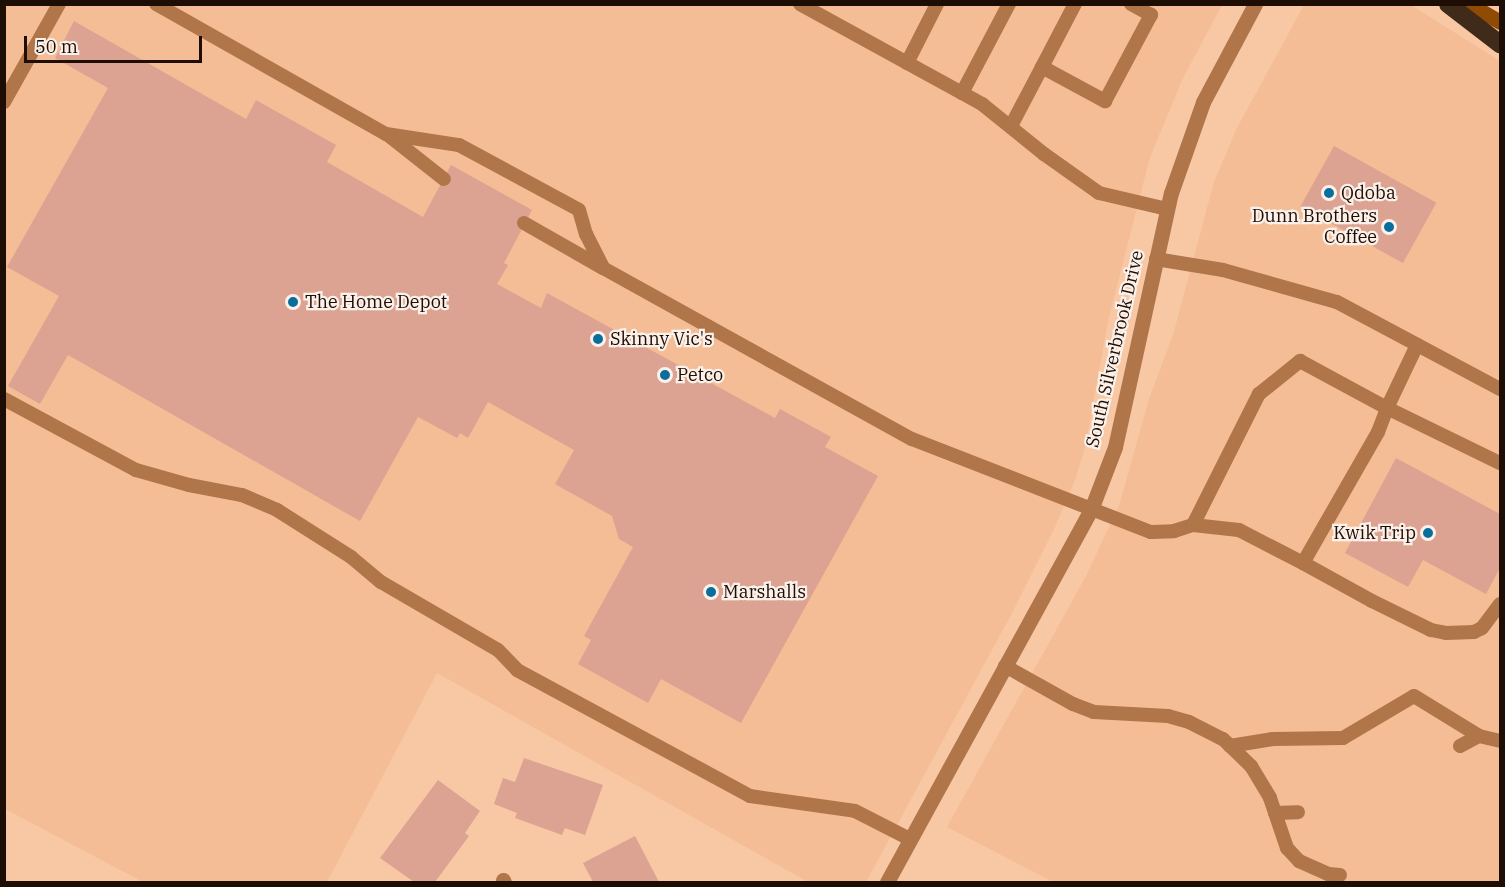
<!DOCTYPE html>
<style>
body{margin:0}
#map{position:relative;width:1505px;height:887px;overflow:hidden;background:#f8c7a4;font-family:"IBM Plex Serif",serif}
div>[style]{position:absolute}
.built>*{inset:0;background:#f4bd95}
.building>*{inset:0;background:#dca392;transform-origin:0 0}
.lane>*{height:14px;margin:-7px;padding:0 7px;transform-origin:7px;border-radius:7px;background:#b07548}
.street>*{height:15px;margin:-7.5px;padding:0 7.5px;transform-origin:7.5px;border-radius:7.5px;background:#b07548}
.secondary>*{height:15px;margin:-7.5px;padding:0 7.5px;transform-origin:7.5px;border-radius:7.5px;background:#8f4a03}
.highway>*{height:18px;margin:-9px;padding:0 9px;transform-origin:9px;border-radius:9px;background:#402a1a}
.dots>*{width:16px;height:16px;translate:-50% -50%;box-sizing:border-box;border:3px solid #fbf1ea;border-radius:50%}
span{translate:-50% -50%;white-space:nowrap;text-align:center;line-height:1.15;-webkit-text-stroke:4.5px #fbf1ea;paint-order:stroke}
.poi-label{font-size:18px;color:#1e0d02}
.left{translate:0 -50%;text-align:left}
.right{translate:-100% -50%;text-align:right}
.street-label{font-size:18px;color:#1e0d02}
.frame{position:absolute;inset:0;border:6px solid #1e0d02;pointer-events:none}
.scale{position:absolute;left:24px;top:36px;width:178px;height:27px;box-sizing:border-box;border:3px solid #1e0d02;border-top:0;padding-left:8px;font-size:18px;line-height:21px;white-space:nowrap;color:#1e0d02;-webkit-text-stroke:4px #fbf1ea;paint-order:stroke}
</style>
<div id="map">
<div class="built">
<i style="clip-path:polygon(4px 5px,1222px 5px,1183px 78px,1150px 157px,1108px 321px,1085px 448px,1075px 480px,1055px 527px,1011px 615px,866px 882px,808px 882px,437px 673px,327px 882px,143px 882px,5px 809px)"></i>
<i style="clip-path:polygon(1304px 5px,1411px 5px,1500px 61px,1500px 882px,1053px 882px,947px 827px,1086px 576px,1119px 506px,1149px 399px,1173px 335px,1214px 182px,1237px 128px)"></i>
</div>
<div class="building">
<i style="clip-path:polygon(74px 21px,246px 119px,256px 100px,336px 145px,327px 162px,423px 217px,451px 165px,532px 210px,504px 263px,508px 265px,497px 284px,541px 308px,547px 293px,775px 418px,780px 409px,831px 437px,825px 447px,878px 476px,741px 723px,661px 679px,648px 703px,578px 664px,591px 640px,584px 636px,633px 547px,619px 539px,612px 516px,555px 484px,574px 450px,488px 402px,468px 438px,460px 433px,457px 438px,418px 417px,360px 521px,68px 355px,40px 404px,8px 386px,59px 296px,7px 267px,108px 88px,55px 58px)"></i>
<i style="left:1334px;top:146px;width:117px;height:69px;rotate:29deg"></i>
<i style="clip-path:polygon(1396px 458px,1500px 514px,1500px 568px,1486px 594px,1423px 560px,1408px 587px,1345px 553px)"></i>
<i style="clip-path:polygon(524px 758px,603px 785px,585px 835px,565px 828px,562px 835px,515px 818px,517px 813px,494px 804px,503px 778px,515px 782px)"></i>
<i style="clip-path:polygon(438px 780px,480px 811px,465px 833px,469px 836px,435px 882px,414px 882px,380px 858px)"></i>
<i style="clip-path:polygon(635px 836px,659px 882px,593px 882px,583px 863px)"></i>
</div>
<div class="lane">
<i style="left:156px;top:4px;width:264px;rotate:29.5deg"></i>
<i style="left:386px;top:134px;width:74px;rotate:8.6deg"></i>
<i style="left:459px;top:145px;width:136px;rotate:28.4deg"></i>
<i style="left:579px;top:210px;width:25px;rotate:74deg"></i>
<i style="left:586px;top:234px;width:38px;rotate:63deg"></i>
<i style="left:603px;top:268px;width:353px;rotate:29deg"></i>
<i style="left:912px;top:439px;width:256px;rotate:21.3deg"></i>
<i style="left:1151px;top:532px;width:23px;rotate:-2deg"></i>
<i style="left:1174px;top:531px;width:20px;rotate:-18deg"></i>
<i style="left:1193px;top:525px;width:46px;rotate:6.2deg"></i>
<i style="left:1239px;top:530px;width:72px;rotate:27.3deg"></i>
<i style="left:1303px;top:563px;width:151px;rotate:-60.2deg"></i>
<i style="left:1378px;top:432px;width:26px;rotate:-69deg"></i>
<i style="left:1387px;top:408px;width:70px;rotate:-64.5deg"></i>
<i style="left:800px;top:4px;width:208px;rotate:28.8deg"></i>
<i style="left:982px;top:104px;width:80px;rotate:38.9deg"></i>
<i style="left:1044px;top:154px;width:67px;rotate:35.3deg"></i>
<i style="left:1099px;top:193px;width:70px;rotate:13.2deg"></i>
<i style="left:907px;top:63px;width:66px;rotate:-63deg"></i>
<i style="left:1042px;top:67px;width:71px;rotate:-62.4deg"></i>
<i style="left:962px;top:93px;width:101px;rotate:-62.2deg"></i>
<i style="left:4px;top:102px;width:112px;rotate:-60.7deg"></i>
<i style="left:1011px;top:126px;width:67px;rotate:-62.3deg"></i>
<i style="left:1042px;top:67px;width:72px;rotate:28.4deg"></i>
<i style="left:1105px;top:101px;width:98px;rotate:-61.9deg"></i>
<i style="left:1151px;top:15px;width:23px;rotate:-151deg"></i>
<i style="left:388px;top:135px;width:71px;rotate:38.2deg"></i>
<i style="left:524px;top:223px;width:91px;rotate:29.7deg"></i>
<i style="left:1156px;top:259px;width:68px;rotate:9.3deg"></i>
<i style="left:1223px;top:270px;width:118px;rotate:15.7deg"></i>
<i style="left:1337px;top:302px;width:185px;rotate:28.1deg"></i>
<i style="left:4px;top:399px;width:150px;rotate:28.3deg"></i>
<i style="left:136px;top:470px;width:55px;rotate:15.8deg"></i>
<i style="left:189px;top:485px;width:54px;rotate:10.7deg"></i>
<i style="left:242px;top:495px;width:38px;rotate:23deg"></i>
<i style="left:277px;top:510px;width:88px;rotate:32.4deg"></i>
<i style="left:351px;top:557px;width:39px;rotate:40deg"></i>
<i style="left:381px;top:582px;width:135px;rotate:30.2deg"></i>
<i style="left:498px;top:650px;width:28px;rotate:46deg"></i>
<i style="left:517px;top:670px;width:265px;rotate:28.4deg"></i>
<i style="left:750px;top:796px;width:106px;rotate:8.1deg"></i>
<i style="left:855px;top:811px;width:62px;rotate:27deg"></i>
<i style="left:1193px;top:525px;width:147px;rotate:-63.3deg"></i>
<i style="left:1259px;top:394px;width:53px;rotate:-38.8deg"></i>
<i style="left:1300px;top:361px;width:99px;rotate:28.4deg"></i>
<i style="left:1387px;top:408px;width:126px;rotate:26deg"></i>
<i style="left:1303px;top:563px;width:79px;rotate:28.8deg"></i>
<i style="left:1372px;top:601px;width:66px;rotate:26.2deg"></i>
<i style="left:1431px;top:630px;width:15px;rotate:11deg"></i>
<i style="left:1446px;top:633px;width:28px;rotate:-2deg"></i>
<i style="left:1474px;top:632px;width:9px;rotate:-27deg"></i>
<i style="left:1482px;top:628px;width:30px;rotate:-53deg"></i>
<i style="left:1005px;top:666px;width:78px;rotate:29.2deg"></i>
<i style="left:1073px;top:704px;width:22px;rotate:21deg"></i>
<i style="left:1094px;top:712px;width:74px;rotate:3.1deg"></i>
<i style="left:1168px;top:716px;width:22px;rotate:16deg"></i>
<i style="left:1189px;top:722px;width:38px;rotate:27deg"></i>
<i style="left:1223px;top:739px;width:39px;rotate:44deg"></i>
<i style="left:1251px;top:766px;width:37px;rotate:59deg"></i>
<i style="left:1270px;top:798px;width:53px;rotate:71.2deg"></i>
<i style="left:1287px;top:848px;width:18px;rotate:47deg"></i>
<i style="left:1299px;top:861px;width:32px;rotate:24deg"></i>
<i style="left:1328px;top:874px;width:12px;rotate:5deg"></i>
<i style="left:1230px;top:746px;width:44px;rotate:-9.2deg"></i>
<i style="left:1273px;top:739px;width:70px;rotate:-0.8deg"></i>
<i style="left:1343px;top:738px;width:82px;rotate:-30.6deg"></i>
<i style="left:1414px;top:696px;width:76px;rotate:31.6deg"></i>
<i style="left:1460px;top:746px;width:21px;rotate:-28deg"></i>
<i style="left:1479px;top:736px;width:22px;rotate:13deg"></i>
<i style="left:1275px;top:813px;width:23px;rotate:-2deg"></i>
</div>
<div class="street">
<i style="left:503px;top:880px;width:2px;rotate:63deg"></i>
<i style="left:887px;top:882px;width:427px;rotate:-61.3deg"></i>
<i style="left:1092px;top:507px;width:64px;rotate:-69deg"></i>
<i style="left:1115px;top:447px;width:260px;rotate:-77.6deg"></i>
<i style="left:1171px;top:193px;width:96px;rotate:-70.6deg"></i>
<i style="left:1203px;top:102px;width:111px;rotate:-62deg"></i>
</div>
<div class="secondary">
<i style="left:1469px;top:4px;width:36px;rotate:30deg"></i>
</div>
<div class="highway">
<i style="left:1448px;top:4px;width:66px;rotate:37.6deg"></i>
</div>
<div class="dots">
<i style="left:1329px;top:193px;background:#0a6e9c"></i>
<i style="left:1389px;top:227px;background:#0a6e9c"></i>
<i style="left:293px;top:302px;background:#0a6e9c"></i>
<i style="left:598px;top:339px;background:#0a6e9c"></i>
<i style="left:665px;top:375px;background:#0a6e9c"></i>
<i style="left:1428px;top:533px;background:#0a6e9c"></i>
<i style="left:711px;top:592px;background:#0a6e9c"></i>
</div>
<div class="poi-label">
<span class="left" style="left:1341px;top:193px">Qdoba</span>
<span class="right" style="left:1377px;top:227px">Dunn Brothers<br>Coffee</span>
<span class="left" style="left:305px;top:302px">The Home Depot</span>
<span class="left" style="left:610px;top:339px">Skinny Vic's</span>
<span class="left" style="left:677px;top:375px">Petco</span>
<span class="right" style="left:1416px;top:533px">Kwik Trip</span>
<span class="left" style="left:723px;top:592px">Marshalls</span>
</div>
<div class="street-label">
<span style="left:1115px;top:349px;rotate:-77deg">South Silverbrook Drive</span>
</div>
<div class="frame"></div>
<div class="scale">50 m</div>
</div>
